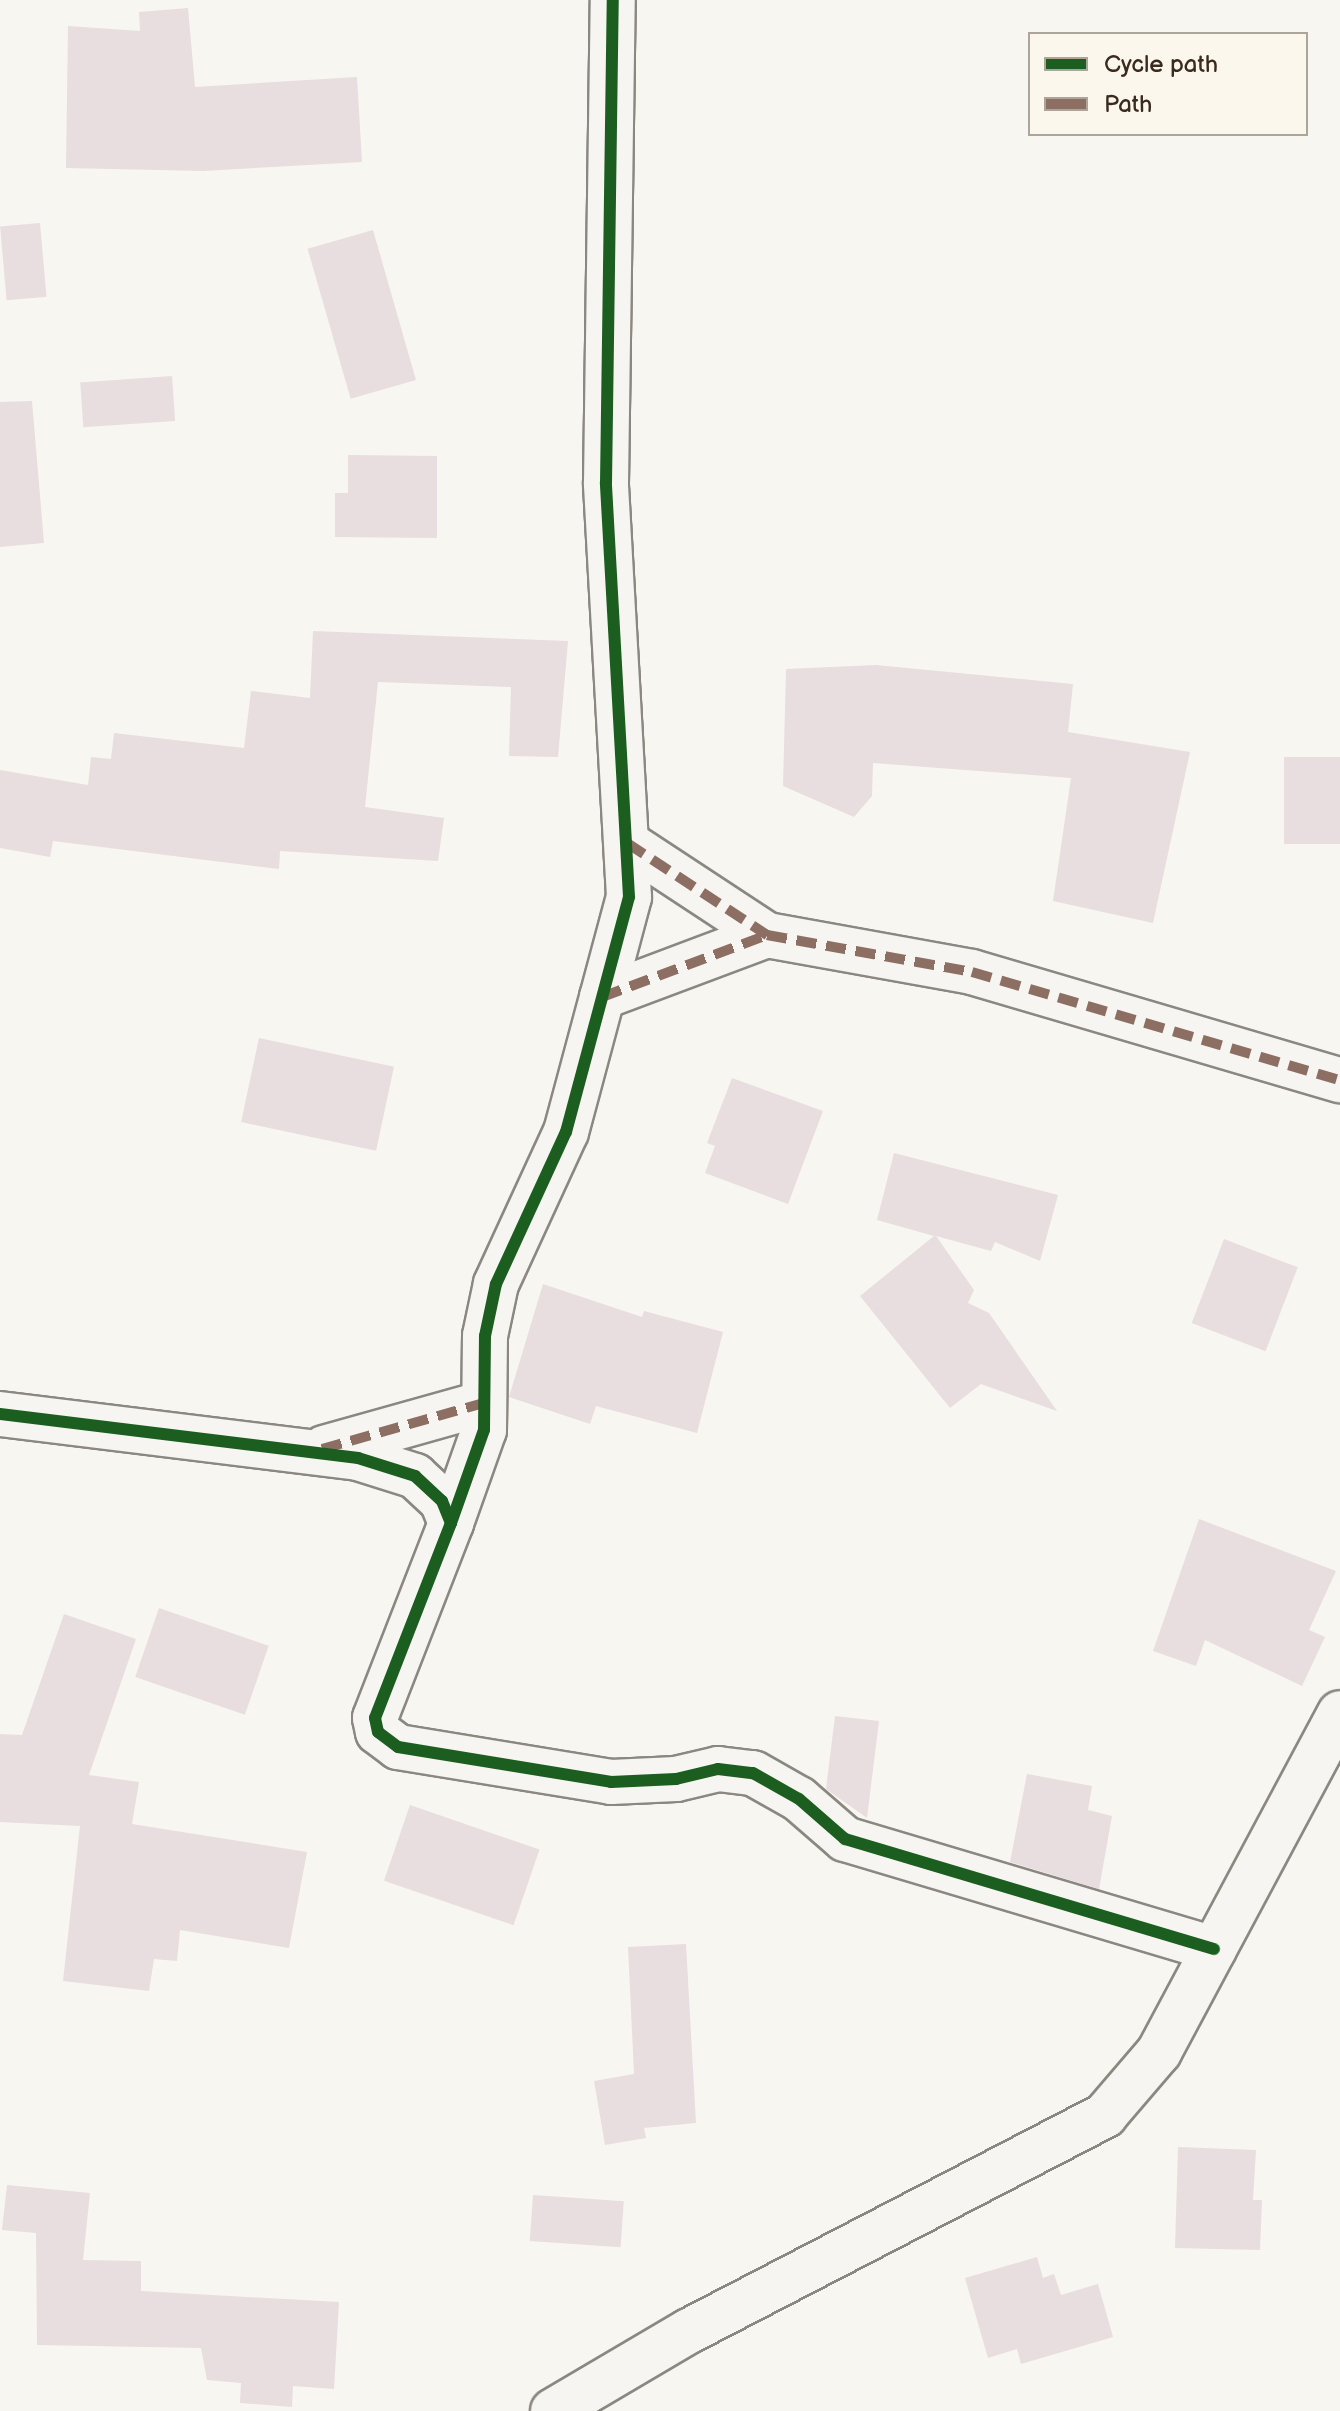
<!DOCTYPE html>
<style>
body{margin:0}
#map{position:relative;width:1340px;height:2411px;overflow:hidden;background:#f8f6f0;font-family:"Balsamiq Sans",sans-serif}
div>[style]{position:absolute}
.building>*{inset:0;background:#e8dddf;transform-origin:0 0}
.roads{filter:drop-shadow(2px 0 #8b8781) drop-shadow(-2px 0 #8b8781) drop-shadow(0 2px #8b8781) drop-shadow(0 -2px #8b8781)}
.minor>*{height:44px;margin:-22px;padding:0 22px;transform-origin:22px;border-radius:22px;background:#f6f5f1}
.quiet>*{height:10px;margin-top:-5px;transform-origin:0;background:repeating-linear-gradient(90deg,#8d6e63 0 20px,transparent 0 30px)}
.cycleway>*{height:12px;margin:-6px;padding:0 6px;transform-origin:6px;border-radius:6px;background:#1b5e20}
span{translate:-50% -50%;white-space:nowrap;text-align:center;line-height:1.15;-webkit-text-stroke:6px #fbf7ec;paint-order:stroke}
.legend{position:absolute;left:1028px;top:32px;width:280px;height:104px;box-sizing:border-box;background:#fbf7ec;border:2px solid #aea59a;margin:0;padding:10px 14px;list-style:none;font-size:24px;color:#3b2a1e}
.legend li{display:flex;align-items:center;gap:16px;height:40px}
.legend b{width:40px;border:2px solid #aea59a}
</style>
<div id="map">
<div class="building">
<i style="clip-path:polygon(188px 8px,195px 87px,357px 77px,362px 162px,203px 171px,66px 168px,68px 26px,140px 31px,139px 12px)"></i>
<i style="left:40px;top:223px;width:74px;height:40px;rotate:85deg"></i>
<i style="left:373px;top:230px;width:156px;height:68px;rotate:74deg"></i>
<i style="left:172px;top:376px;width:45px;height:92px;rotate:86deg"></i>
<i style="clip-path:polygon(32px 401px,44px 543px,0 547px,0 402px)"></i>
<i style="clip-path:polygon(348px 455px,437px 456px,437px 538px,335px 537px,335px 493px,348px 493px)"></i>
<i style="clip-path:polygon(313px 631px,568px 641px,558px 757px,509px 756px,511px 687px,378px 682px,365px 807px,444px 818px,438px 861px,280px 851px,279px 869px,53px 841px,50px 857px,0 848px,0 770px,88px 785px,91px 757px,111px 759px,114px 733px,244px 748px,251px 691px,310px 698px)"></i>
<i style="clip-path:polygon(876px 665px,1073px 684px,1068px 732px,1190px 752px,1153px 923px,1053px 901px,1071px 778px,873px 763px,872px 796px,854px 817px,783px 786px,786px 669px)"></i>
<i style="left:1284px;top:757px;width:56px;height:87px"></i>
<i style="left:259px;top:1038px;width:138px;height:86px;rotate:12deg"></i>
<i style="clip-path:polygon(732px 1078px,823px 1111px,788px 1204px,705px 1173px,715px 1146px,707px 1143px)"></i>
<i style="clip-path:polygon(894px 1153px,1058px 1195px,1040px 1261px,995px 1242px,991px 1251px,936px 1236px,974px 1290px,968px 1303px,989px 1313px,1057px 1411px,981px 1384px,950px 1408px,860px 1296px,934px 1236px,877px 1220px)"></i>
<i style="left:1224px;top:1239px;width:79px;height:90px;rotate:21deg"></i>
<i style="clip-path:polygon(543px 1284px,642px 1317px,644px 1311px,723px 1332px,697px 1433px,596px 1406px,590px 1424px,509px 1397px)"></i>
<i style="clip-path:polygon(1199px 1519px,1336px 1571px,1309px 1630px,1325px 1637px,1302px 1686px,1205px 1640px,1196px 1666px,1153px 1651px)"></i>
<i style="left:159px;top:1608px;width:116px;height:73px;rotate:19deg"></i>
<i style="clip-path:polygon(64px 1614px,136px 1639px,89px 1775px,139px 1782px,132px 1824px,307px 1852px,289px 1948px,180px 1930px,177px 1961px,154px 1959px,149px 1991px,63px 1981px,80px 1826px,0 1822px,0 1734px,22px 1735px)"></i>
<i style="clip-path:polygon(835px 1716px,879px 1721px,867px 1818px,826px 1789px)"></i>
<i style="clip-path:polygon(1027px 1774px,1092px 1786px,1088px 1810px,1112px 1816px,1099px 1889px,1010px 1862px)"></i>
<i style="left:410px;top:1805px;width:137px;height:80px;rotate:19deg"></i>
<i style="clip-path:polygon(686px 1944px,696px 2123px,644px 2128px,646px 2138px,605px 2145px,594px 2081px,634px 2074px,628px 1947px)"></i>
<i style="clip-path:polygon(1178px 2147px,1256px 2150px,1253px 2200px,1262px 2200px,1260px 2250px,1175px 2248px)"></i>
<i style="clip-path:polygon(7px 2185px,90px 2193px,83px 2260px,141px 2261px,141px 2291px,339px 2302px,334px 2389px,293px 2386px,292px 2407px,240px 2403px,241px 2383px,207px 2380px,201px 2348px,37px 2345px,36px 2233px,2px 2230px)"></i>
<i style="left:533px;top:2195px;width:91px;height:46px;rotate:4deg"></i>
<i style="clip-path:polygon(1037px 2257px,1043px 2278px,1054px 2274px,1061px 2295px,1098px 2284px,1113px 2337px,1021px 2364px,1017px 2349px,988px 2358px,965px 2278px)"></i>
</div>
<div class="roads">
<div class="minor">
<i style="left:627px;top:843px;width:168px;rotate:33.3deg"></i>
<i style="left:767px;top:935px;width:208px;rotate:10.2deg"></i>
<i style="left:972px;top:972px;width:384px;rotate:16.4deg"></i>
<i style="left:602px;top:997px;width:176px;rotate:-20.6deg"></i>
<i style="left:0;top:1414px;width:361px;rotate:7deg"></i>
<i style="left:358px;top:1458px;width:60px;rotate:17.5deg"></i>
<i style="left:415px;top:1476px;width:37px;rotate:43deg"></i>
<i style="left:442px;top:1501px;width:24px;rotate:68deg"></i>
<i style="left:451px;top:1523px;width:209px;rotate:111.3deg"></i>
<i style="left:375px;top:1718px;width:14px;rotate:78deg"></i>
<i style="left:378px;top:1732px;width:25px;rotate:37deg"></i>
<i style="left:398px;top:1747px;width:216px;rotate:9.3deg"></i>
<i style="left:611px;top:1782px;width:65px;rotate:-2.6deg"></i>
<i style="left:676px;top:1779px;width:43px;rotate:-13.4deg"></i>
<i style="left:718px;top:1769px;width:35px;rotate:7deg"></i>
<i style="left:753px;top:1773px;width:53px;rotate:29.5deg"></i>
<i style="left:799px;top:1799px;width:61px;rotate:41deg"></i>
<i style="left:845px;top:1839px;width:385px;rotate:16.6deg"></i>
<i style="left:324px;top:1448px;width:166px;rotate:-15.7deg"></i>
<i style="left:451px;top:1523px;width:99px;rotate:-70.5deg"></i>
<i style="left:484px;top:1430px;width:94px;rotate:-89.4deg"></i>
<i style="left:485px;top:1336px;width:53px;rotate:-78.1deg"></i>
<i style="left:496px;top:1284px;width:167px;rotate:-65.3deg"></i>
<i style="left:566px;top:1132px;width:243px;rotate:-75deg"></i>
<i style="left:629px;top:897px;width:415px;rotate:-93.2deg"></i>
<i style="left:606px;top:483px;width:483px;rotate:-89.2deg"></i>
<i style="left:553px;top:2411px;width:158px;rotate:-30.5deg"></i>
<i style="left:689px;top:2331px;width:469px;rotate:-27.4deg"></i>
<i style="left:1105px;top:2115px;width:83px;rotate:-49.4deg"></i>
<i style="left:1159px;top:2052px;width:384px;rotate:-61.9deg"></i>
</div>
</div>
<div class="quiet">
<i style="left:627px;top:843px;width:168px;rotate:33.3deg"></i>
<i style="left:767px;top:935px;width:208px;rotate:10.2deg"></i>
<i style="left:972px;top:972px;width:384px;rotate:16.4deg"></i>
<i style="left:602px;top:997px;width:176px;rotate:-20.6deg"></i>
<i style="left:322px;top:1449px;width:168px;rotate:-15.9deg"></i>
</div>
<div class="cycleway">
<i style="left:0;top:1414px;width:361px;rotate:7deg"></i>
<i style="left:358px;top:1458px;width:60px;rotate:17.5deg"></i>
<i style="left:415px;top:1476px;width:37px;rotate:43deg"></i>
<i style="left:442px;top:1501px;width:24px;rotate:68deg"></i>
<i style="left:451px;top:1523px;width:209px;rotate:111.3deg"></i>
<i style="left:375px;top:1718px;width:14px;rotate:78deg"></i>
<i style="left:378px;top:1732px;width:25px;rotate:37deg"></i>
<i style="left:398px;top:1747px;width:216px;rotate:9.3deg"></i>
<i style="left:611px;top:1782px;width:65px;rotate:-2.6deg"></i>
<i style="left:676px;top:1779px;width:43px;rotate:-13.4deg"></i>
<i style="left:718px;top:1769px;width:35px;rotate:7deg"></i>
<i style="left:753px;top:1773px;width:53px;rotate:29.5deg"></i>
<i style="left:799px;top:1799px;width:61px;rotate:41deg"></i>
<i style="left:845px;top:1839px;width:385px;rotate:16.6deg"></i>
<i style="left:451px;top:1523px;width:99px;rotate:-70.5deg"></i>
<i style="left:484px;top:1430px;width:94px;rotate:-89.4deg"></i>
<i style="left:485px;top:1336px;width:53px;rotate:-78.1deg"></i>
<i style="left:496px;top:1284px;width:167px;rotate:-65.3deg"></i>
<i style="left:566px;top:1132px;width:243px;rotate:-75deg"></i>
<i style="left:629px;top:897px;width:415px;rotate:-93.2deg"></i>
<i style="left:606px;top:483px;width:483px;rotate:-89.2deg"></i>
</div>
<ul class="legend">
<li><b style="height:10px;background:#1b5e20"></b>Cycle path</li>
<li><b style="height:10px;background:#8d6e63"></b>Path</li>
</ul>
</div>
